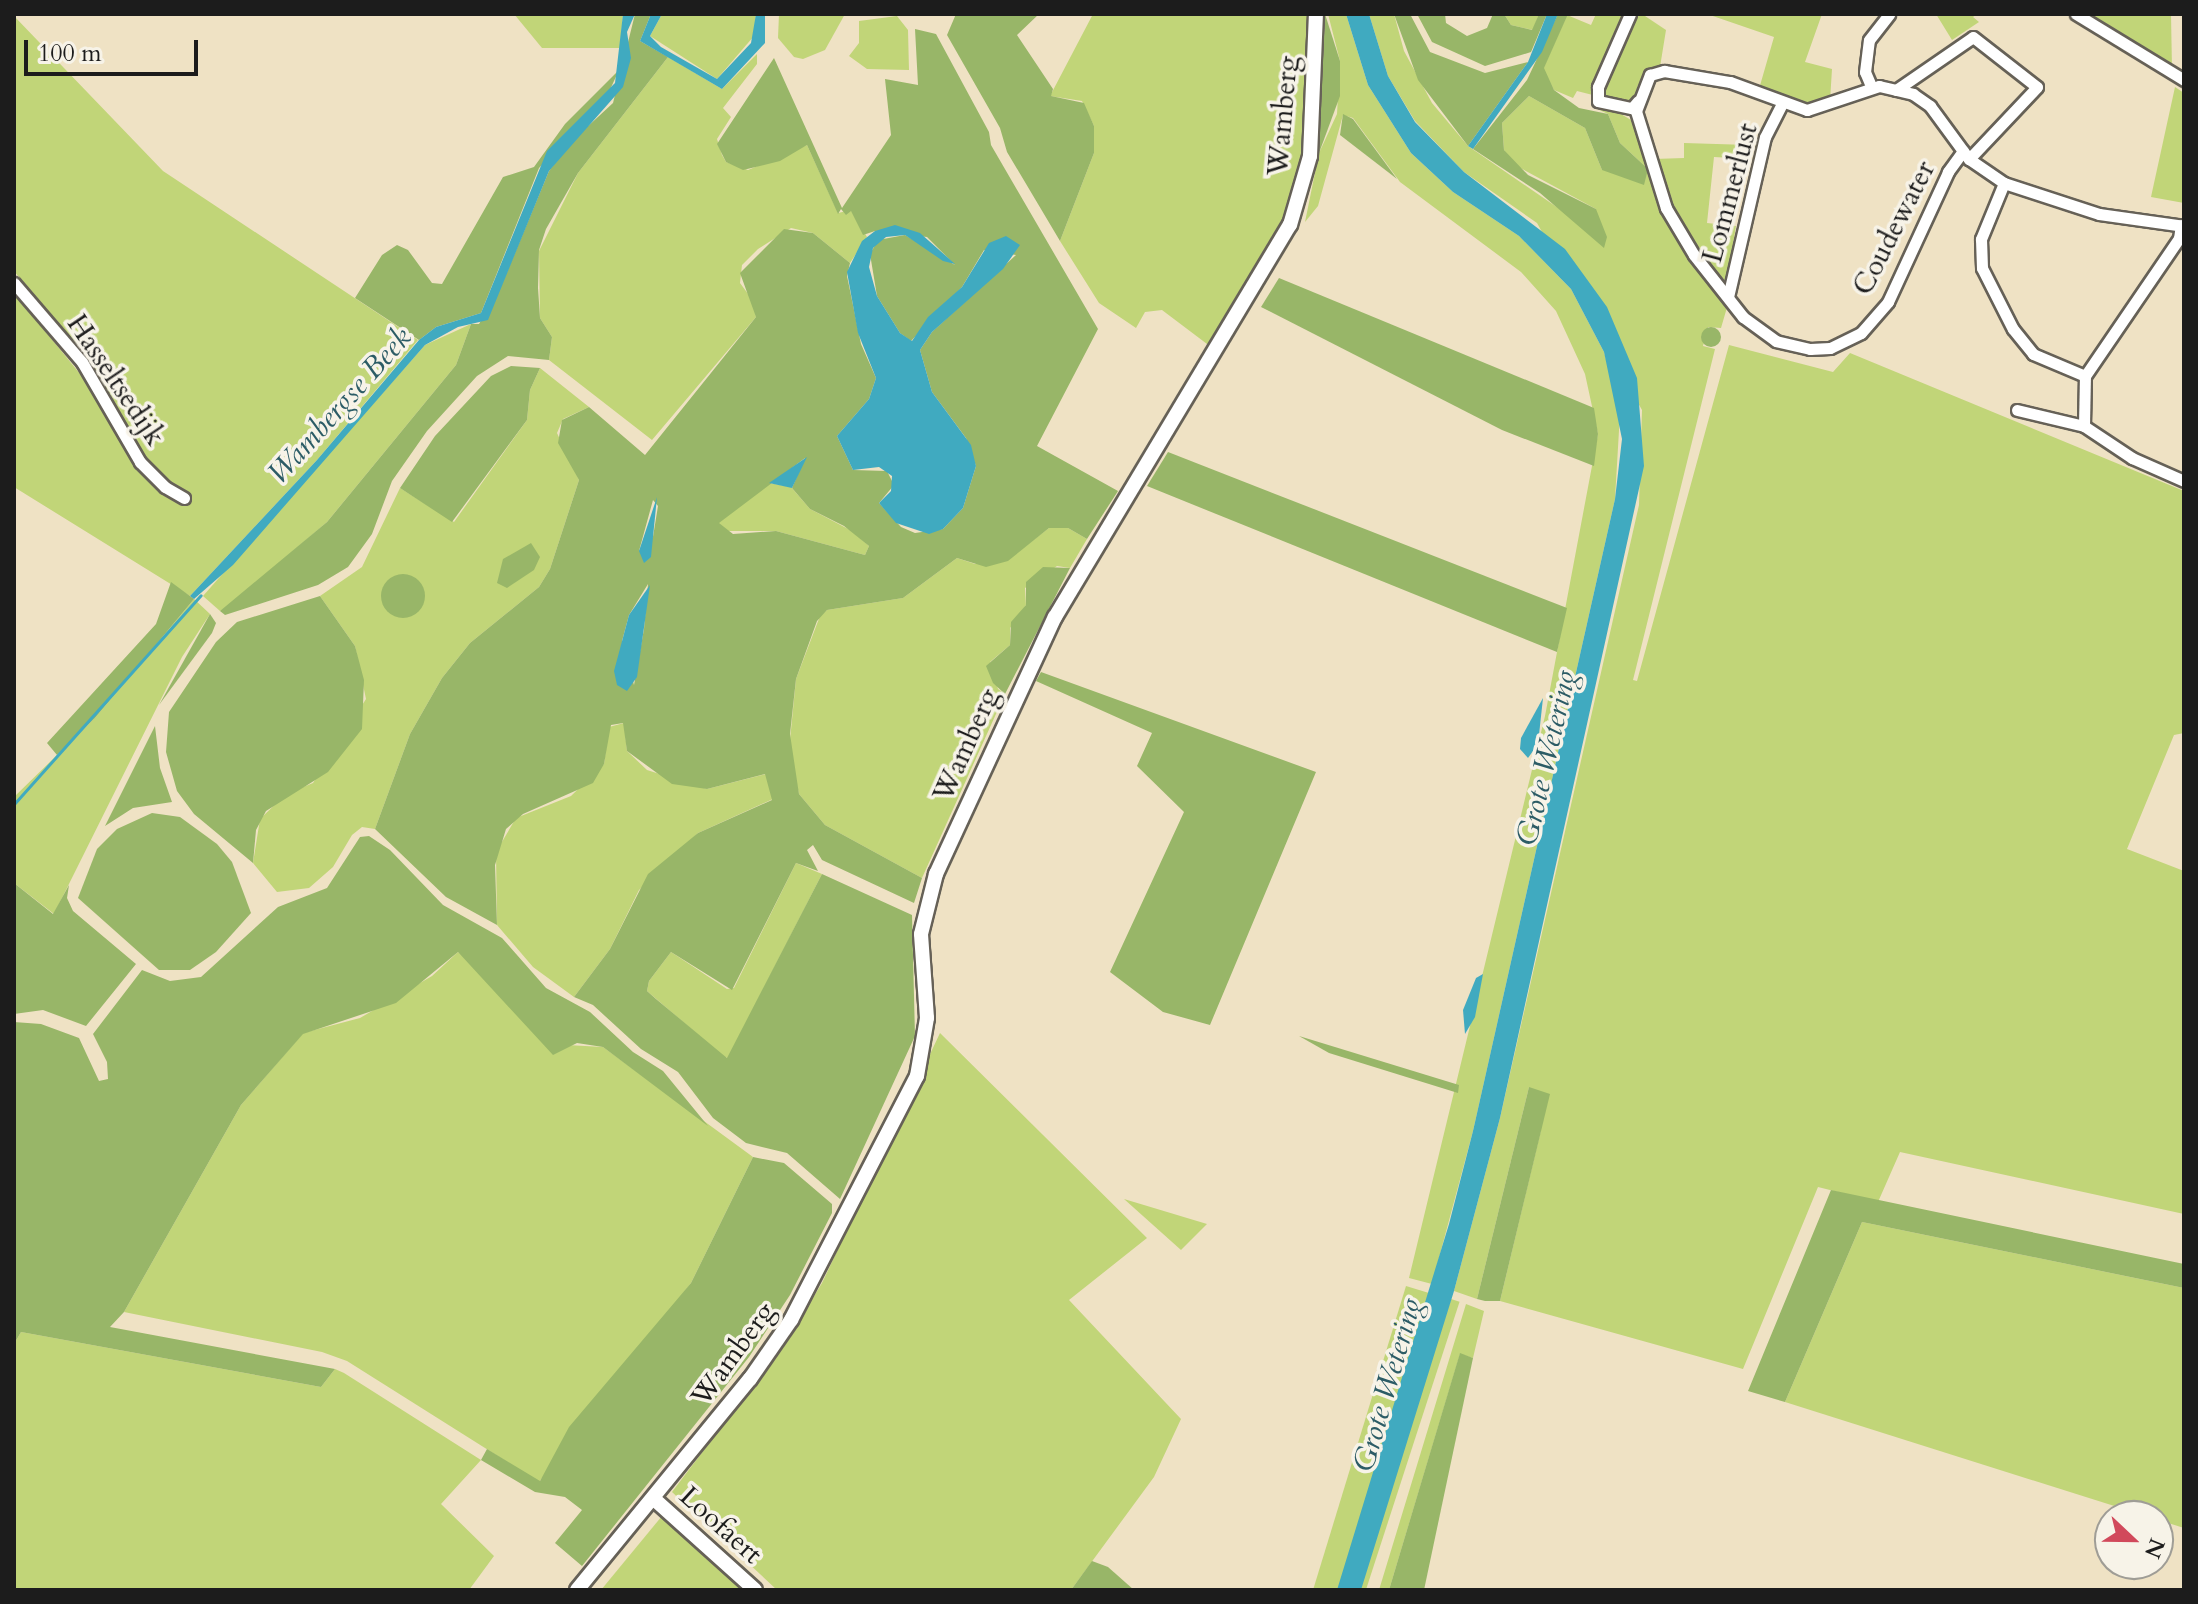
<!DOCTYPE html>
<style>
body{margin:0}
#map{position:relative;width:2198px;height:1604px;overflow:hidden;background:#efe2c4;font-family:Cardo,serif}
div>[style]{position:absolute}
.green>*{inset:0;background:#c1d578;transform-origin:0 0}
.forest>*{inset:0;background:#98b668}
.round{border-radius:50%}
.water>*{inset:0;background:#40aac0}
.stream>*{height:3px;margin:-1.5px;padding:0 1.5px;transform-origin:1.5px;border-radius:1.5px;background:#40aac0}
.roads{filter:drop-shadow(2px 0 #666157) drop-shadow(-2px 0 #666157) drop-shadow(0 2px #666157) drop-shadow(0 -2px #666157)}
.minor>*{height:11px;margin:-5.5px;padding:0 5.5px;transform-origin:5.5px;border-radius:5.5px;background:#fff}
.tertiary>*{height:14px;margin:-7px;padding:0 7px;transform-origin:7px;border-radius:7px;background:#fff}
span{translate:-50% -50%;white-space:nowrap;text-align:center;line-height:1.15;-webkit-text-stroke:7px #f7f3e8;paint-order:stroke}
.street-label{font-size:28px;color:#1c1c1c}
.water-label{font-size:30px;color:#2c5c66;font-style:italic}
.frame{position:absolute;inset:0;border:16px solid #1c1c1c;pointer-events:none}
.north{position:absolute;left:2094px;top:1500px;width:80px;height:80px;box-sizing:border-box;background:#f7f3e8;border:2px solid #9f9d96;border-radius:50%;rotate:112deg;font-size:22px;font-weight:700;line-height:32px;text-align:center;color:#1c1c1c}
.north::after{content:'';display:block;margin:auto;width:28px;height:36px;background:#d1495b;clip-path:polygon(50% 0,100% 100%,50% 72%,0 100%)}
.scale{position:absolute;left:24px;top:40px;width:174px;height:36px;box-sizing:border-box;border:4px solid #1c1c1c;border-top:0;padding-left:10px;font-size:24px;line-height:28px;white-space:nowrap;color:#1c1c1c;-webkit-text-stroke:6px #f7f3e8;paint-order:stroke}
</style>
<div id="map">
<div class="green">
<i style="clip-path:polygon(514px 14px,623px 14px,620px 48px,542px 48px)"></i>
<i style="clip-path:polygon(662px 14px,756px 14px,754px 36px,717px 79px,650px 36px)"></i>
<i style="clip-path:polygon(779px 14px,845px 14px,825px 50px,803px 59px,794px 57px,778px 38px)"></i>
<i style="clip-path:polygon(1093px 14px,1314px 14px,1306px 159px,1291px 214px,1211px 347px,1162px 310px,1145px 312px,1136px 328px,1099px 303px,1060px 241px,1094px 153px,1094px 126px,1082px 101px,1050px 96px)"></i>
<i style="clip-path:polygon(1328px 14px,1346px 14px,1368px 85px,1411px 153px,1453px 192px,1519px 236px,1571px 289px,1604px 352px,1620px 413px,1615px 499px,1473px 1131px,1432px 1284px,1409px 1278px,1545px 716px,1598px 434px,1585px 374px,1556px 311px,1521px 272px,1400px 182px,1353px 118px,1343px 115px,1318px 206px,1305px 222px,1319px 153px,1337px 114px,1340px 61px)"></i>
<i style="clip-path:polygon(1369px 14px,1394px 14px,1404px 51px,1432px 103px,1468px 146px,1561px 210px,1596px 209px,1513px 164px,1504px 150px,1502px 123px,1529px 96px,1585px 128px,1602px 170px,1648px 169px,1620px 143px,1608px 114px,1591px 106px,1611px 108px,1631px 120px,1659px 199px,1728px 304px,1721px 328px,1708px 327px,1703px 346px,1715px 349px,1633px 680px,1637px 681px,1729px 345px,1833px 372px,1850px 353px,2184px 491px,2184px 733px,2174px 735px,2127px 849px,2184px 871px,2184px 1214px,1900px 1152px,1878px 1202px,1818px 1187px,1743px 1369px,1500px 1301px,1541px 1130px,1529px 1087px,1477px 1299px,1454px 1291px,1500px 1118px,1639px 505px,1642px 410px,1537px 223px,1464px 172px,1415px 121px,1388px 76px)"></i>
<i style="clip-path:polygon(1504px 14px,1539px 14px,1533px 30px,1511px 25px)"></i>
<i style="clip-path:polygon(1596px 14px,1642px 14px,1666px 30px,1660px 67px,1638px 85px,1632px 105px,1577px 91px,1573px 98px,1554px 90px,1543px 69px,1567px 15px,1591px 25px)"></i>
<i style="clip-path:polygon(1707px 14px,1822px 14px,1805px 62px,1832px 69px,1830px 101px,1813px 104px,1759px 89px,1774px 37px)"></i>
<i style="clip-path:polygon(1936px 14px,1977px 14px,1973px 17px,1979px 22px,1952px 40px)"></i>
<i style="clip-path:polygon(2083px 14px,2171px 14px,2172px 70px)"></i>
<i style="clip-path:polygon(14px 16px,163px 171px,418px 340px,317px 460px,190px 596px,14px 487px,14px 293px,85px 380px,136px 467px,176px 497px,182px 489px,153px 473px,65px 334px,14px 271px)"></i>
<i style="clip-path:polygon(897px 16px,908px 30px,909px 70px,867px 69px,849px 56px,859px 43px,859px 21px)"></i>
<i style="clip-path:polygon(757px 54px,757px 64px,723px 108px,731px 117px,717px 139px,722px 155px,726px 162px,748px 170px,807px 145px,838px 213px,851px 210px,867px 237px,850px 263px,813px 233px,791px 228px,758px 249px,742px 265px,740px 283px,754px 302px,756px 317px,652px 440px,549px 360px,552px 337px,540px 318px,539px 251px,578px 173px,668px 57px,722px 89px)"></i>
<i style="clip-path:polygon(2175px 87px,2184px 93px,2184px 203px,2151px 197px)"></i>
<i style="clip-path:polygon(1684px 143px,1749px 145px,1749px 159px,1714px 157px,1707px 223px,1736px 226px,1726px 287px,1680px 223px,1654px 159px,1684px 158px)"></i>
<i style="clip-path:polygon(471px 324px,456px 365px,327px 522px,230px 605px,220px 611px,203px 596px,425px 345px)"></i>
<i style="clip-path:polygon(540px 368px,589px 407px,563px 419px,557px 433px,579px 480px,550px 569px,539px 587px,470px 643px,442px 678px,410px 734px,375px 829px,362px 827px,352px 835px,333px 867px,309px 888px,277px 892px,253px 863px,260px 819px,286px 794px,313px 783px,366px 699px,355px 646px,320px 596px,362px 567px,400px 488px,454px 522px,527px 420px,530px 390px)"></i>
<i style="clip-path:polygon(769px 483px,791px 487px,810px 509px,852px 531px,869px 546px,865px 555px,776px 531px,725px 531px,718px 523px)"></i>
<i style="clip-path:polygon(1049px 528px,1068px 528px,1087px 539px,1070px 568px,1057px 566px,1025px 588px,1026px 605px,1010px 628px,1010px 645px,990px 662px,998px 689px,1005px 694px,922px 878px,825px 825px,799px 794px,789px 750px,796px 679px,820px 616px,827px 610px,903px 598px,957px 558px,975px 564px,1019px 551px)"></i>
<i style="clip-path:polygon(194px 599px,210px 614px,182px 657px,54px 914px,14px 883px,14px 797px,95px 718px)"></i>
<i style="clip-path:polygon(624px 723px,627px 751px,647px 770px,707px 789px,766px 774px,773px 799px,698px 833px,639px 890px,610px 949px,574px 997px,533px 967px,497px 925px,496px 852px,516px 818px,571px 796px,604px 764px,609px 727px)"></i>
<i style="clip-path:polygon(796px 863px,822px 874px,728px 1058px,724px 1057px,647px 991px,649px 981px,671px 952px,727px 989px,734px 988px)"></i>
<i style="clip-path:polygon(458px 952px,567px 1045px,603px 1047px,753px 1157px,691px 1283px,539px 1482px,347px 1361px,322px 1352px,124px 1312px,241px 1105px,303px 1033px,360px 1018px,432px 976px)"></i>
<i style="clip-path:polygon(940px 1033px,1147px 1238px,1069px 1300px,1181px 1419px,1154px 1477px,1071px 1590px,777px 1590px,672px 1492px,786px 1342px,822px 1283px)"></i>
<i style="clip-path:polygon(1124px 1199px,1207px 1224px,1181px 1250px)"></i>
<i style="clip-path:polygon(1862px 1222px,2184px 1288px,2184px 1528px,1785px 1402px)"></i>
<i style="left:1406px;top:1286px;width:24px;height:318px;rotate:17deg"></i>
<i style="left:1451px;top:1299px;width:9px;height:305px;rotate:18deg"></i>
<i style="clip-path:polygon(1466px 1304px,1484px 1311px,1473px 1358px,1460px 1354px,1389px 1590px,1379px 1590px)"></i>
<i style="clip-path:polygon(21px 1332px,321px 1387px,335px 1369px,344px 1373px,481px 1460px,441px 1504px,494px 1556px,469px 1590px,14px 1590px,14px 1344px)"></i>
<i style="clip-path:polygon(662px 1516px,671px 1522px,745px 1590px,601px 1590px)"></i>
</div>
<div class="forest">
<i style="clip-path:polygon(635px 14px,651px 14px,640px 41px,668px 57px,578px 173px,546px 229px,539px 250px,538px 288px,540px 318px,552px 337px,549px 360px,508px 356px,477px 376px,427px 431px,392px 481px,372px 534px,348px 567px,318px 585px,225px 615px,220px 611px,327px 522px,456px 365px,471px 324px,479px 324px,502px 284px,549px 171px,571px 142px,613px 103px)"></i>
<i style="clip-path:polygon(956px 14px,1039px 14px,1017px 35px,1053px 89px,1051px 96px,1084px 103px,1094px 126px,1094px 153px,1060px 241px,1007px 152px,1000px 128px,947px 35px)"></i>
<i style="clip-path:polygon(1325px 14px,1340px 61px,1340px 96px,1319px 153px)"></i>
<i style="clip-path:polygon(1394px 14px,1410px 14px,1430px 52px,1485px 73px,1528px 62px,1468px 146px,1418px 80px)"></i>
<i style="clip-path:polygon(1417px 14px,1445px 14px,1446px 23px,1467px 36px,1487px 28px,1493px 14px,1504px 14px,1511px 25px,1532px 30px,1539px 14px,1547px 14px,1531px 52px,1485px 66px,1432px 42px)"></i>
<i style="clip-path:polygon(1558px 14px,1568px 14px,1544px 68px,1554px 90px,1579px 108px,1608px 114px,1620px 143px,1648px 169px,1644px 185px,1602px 170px,1585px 128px,1529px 96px,1502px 123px,1504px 150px,1528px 175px,1596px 209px,1607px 237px,1604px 248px,1540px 193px,1473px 149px,1527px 80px)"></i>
<i style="clip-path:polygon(evenodd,915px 29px,936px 34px,989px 132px,991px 145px,1098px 329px,1037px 446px,1118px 491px,1087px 539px,1068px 528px,1049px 528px,1008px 561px,986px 567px,957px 558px,903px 598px,827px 610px,817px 621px,796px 679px,790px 734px,799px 794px,825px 825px,922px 878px,914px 903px,822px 860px,813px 845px,807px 850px,818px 871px,796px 863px,732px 990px,671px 952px,649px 981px,647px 991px,656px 999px,727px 1058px,822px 874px,912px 915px,915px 1036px,840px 1199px,787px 1153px,746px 1143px,713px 1118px,678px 1072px,641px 1049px,593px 1005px,574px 997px,610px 949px,648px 874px,698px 833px,772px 800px,765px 774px,707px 789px,672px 784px,627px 751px,623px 723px,611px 725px,604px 764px,593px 783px,523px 814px,506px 829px,495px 865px,497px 925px,446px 897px,375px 829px,410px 734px,442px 678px,470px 643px,539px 587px,550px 569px,579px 480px,558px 443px,562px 420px,589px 407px,645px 455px,756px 317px,740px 273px,784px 229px,813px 233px,850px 263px,847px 276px,861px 344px,876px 378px,869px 399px,837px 436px,853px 470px,887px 471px,894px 485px,879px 503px,901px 527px,915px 533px,943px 529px,963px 508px,976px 466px,966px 438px,932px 392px,920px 350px,932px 332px,1016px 255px,984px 250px,962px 287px,911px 341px,900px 333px,877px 296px,870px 254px,878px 240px,905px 235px,955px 265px,927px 237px,875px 231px,863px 235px,851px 211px,846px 215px,841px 209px,838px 214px,807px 145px,780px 161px,743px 170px,726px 162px,717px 144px,774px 58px,842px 208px,891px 135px,885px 79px,918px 85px,915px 29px,805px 458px,792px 488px,810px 509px,844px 526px,869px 546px,865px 555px,776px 531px,733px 534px,719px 523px,805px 458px,915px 29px,653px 500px,658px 506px,653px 537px,639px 551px,653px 500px,915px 29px,648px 584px,644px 629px,634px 685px,622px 641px,629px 615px,648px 584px)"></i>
<i style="clip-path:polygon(619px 70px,608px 94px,539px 168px,481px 313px,436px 327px,419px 340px,355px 298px,382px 255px,397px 245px,408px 250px,432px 283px,442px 284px,503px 177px,534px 167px,565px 124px)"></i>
<i style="clip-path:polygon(1343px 114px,1353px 119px,1397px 179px,1340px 135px)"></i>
<i style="clip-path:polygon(1279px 278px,1594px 408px,1598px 434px,1594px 466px,1502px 430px,1261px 307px)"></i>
<i class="round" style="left:1701px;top:327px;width:20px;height:20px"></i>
<i style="clip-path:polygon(511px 366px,540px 368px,530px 390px,527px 420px,452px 522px,400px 488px,435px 436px,491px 376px)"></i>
<i style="clip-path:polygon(1168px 452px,1567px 608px,1557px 652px,1147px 486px)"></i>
<i style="clip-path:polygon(531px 543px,540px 557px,534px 570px,507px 588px,497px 583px,503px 559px)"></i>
<i style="clip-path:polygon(1043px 567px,1070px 568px,1005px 694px,993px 683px,986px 666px,1010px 645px,1011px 622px,1026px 605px,1026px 582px)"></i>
<i class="round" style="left:381px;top:574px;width:44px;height:44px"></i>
<i style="clip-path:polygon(171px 582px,194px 599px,95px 718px,57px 755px,47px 743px,156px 624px)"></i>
<i style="clip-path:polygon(320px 596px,355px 646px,364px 680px,362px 729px,328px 772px,266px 811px,256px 830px,253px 863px,194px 814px,177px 791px,166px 752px,169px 712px,216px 642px,237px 622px)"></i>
<i style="clip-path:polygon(210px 614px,216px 623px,212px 633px,159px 705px)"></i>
<i style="clip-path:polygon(1041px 672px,1316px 772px,1210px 1025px,1163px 1012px,1110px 972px,1184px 812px,1137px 766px,1152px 733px,1036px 681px)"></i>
<i style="clip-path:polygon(155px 726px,160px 768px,172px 802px,133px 808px,105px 826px)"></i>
<i style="clip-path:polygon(152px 813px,180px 817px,217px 844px,232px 862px,251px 913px,216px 952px,190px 970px,159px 970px,78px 898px,97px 849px,117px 829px)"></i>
<i style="clip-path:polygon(369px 836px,390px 850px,443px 905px,502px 938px,546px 988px,590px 1012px,633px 1052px,663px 1071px,708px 1126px,603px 1047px,577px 1043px,553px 1055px,458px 952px,396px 1003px,303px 1034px,241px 1105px,124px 1312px,110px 1327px,335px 1369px,321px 1387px,21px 1332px,14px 1344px,14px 1022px,41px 1024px,79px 1038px,99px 1081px,108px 1079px,107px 1062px,93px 1034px,142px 970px,170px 981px,201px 977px,278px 907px,327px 888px,360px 837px)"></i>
<i style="clip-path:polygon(14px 883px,53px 914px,69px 885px,67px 898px,73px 911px,136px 964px,86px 1026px,43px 1010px,14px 1014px)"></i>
<i style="clip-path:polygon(1299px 1036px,1459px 1085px,1458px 1093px,1329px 1053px)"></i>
<i style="clip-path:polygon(1529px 1087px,1550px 1094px,1500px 1301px,1485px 1301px,1477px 1299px)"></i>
<i style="clip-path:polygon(753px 1157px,784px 1163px,832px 1204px,832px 1213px,790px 1295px,749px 1357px,582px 1566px,555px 1543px,582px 1510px,565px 1497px,535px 1492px,481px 1460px,487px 1449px,540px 1481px,569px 1427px,691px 1283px)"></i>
<i style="clip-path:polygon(1831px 1190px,2184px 1264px,2184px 1288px,1862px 1222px,1785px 1402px,1748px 1391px)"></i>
<i style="clip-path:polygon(1460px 1353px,1473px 1358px,1424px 1590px,1389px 1590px)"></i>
<i style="clip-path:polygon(1092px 1561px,1108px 1567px,1134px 1590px,1071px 1590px)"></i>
</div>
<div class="water">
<i style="clip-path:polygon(623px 14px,635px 14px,627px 32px,631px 58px,623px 87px,549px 171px,488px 320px,458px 327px,425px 345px,233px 565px,194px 599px,190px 596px,317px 460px,419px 340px,436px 327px,481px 313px,547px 151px,615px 83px)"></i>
<i style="clip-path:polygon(651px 14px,662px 14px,650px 36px,661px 47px,717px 79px,751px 43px,756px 14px,765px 14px,765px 43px,722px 89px,640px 41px)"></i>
<i style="clip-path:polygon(1346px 14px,1369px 14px,1388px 76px,1415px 122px,1464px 172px,1565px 249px,1607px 307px,1637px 378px,1644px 466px,1500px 1118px,1454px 1291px,1361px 1590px,1337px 1590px,1449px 1224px,1473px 1131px,1615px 499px,1622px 439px,1604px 352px,1571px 289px,1519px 236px,1453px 192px,1411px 153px,1368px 85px)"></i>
<i style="clip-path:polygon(1547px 14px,1558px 14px,1542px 52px,1473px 149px,1468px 146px,1528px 62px)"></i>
<i style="clip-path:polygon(895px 225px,920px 233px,955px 264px,943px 261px,905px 235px,886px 237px,873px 248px,869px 267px,877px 296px,900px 333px,912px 341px,928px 317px,962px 287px,989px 243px,1006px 236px,1020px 245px,1003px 269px,932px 332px,920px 350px,932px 392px,971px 445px,976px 466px,963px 508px,943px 529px,929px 534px,896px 523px,879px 503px,891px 491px,892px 476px,879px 467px,853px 470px,837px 436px,869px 399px,876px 378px,858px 333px,847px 272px,862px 241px,875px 231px)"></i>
<i style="clip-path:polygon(807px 457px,792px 488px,769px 483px)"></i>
<i style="clip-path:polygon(657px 497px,651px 557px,644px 563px,639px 551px)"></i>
<i style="clip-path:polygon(650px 585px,637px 677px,627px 691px,617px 685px,614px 671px,629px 615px)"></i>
<i style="clip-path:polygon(1543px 698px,1538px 744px,1528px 758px,1520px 749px,1521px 738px)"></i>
<i style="clip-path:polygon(1483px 974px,1475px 1017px,1465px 1034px,1463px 1010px,1476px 978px)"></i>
</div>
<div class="stream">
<i style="left:14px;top:804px;width:280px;rotate:-48.2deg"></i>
</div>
<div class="roads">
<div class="minor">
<i style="left:1630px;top:14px;width:80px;rotate:113.7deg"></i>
<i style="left:1598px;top:87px;width:14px;rotate:90deg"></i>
<i style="left:1598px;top:101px;width:35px;rotate:12deg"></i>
<i style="left:1632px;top:108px;width:9px;rotate:-49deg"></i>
<i style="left:2076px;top:14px;width:127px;rotate:31.4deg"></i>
<i style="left:1871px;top:86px;width:15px;rotate:-113deg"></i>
<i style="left:1865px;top:72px;width:32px;rotate:-83deg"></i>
<i style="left:1869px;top:40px;width:33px;rotate:-52deg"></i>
<i style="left:1896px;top:90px;width:93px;rotate:-34.5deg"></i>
<i style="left:1973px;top:37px;width:81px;rotate:38deg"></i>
<i style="left:2037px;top:87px;width:99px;rotate:133.4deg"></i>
<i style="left:1963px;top:151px;width:26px;rotate:126deg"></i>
<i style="left:1948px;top:172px;width:143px;rotate:114.8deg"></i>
<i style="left:1888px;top:302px;width:41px;rotate:131.1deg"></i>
<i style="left:1861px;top:333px;width:34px;rotate:154deg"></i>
<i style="left:1830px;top:348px;width:20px;rotate:177deg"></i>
<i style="left:1810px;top:349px;width:35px;rotate:-167deg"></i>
<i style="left:1776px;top:341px;width:41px;rotate:-144deg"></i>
<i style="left:1743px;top:317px;width:79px;rotate:-128.3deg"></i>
<i style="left:1694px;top:255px;width:55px;rotate:-120.8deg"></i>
<i style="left:1666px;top:208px;width:102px;rotate:-107.2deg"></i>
<i style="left:1636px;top:111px;width:39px;rotate:-69deg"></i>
<i style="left:1650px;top:75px;width:15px;rotate:-16deg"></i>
<i style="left:1664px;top:71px;width:67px;rotate:9.5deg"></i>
<i style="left:1730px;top:82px;width:82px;rotate:20deg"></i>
<i style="left:1807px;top:110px;width:76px;rotate:-18.4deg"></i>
<i style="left:1879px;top:86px;width:35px;rotate:13deg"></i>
<i style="left:1913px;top:94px;width:21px;rotate:35deg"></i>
<i style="left:1930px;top:106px;width:66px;rotate:53.7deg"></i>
<i style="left:1969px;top:159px;width:42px;rotate:34.4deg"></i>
<i style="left:2004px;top:183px;width:100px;rotate:18.1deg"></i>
<i style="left:2099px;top:214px;width:86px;rotate:8deg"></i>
<i style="left:2004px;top:183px;width:61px;rotate:112.3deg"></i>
<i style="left:1981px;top:239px;width:29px;rotate:88deg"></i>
<i style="left:1982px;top:268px;width:68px;rotate:63.1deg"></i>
<i style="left:2013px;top:329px;width:32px;rotate:51deg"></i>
<i style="left:2033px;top:354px;width:56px;rotate:22.9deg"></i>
<i style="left:14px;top:283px;width:104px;rotate:49.3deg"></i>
<i style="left:82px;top:362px;width:116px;rotate:59.9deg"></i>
<i style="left:140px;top:462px;width:35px;rotate:45deg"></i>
<i style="left:165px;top:487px;width:22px;rotate:30deg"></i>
<i style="left:1728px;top:297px;width:164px;rotate:-77deg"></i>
<i style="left:1765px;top:137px;width:39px;rotate:-63deg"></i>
<i style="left:2017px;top:410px;width:69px;rotate:13.4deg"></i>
<i style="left:2084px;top:426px;width:58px;rotate:33.7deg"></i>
<i style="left:2132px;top:458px;width:57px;rotate:23.9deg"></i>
<i style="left:2084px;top:426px;width:50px;rotate:-88.9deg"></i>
<i style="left:2085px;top:376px;width:167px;rotate:-55.7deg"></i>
<i style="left:2179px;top:238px;width:13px;rotate:-81deg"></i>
</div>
<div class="tertiary">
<i style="left:653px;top:1498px;width:137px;rotate:42deg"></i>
<i style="left:577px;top:1590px;width:273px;rotate:-50.7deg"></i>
<i style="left:750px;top:1379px;width:72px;rotate:-55.2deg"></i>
<i style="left:791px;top:1320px;width:275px;rotate:-62.7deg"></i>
<i style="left:917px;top:1076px;width:59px;rotate:-80.2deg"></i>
<i style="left:927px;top:1018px;width:84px;rotate:-94.1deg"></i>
<i style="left:921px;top:934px;width:62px;rotate:-76deg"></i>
<i style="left:936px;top:874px;width:283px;rotate:-65.2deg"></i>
<i style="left:1055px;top:617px;width:457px;rotate:-59.1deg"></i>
<i style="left:1290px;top:225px;width:72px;rotate:-73.8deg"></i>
<i style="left:1310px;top:156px;width:142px;rotate:-87.6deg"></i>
</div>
</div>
<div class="street-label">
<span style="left:1283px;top:116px;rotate:-85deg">Wamberg</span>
<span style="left:1730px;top:193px;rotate:-75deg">Lommerlust</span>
<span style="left:1894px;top:228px;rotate:-63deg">Coudewater</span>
<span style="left:116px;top:380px;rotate:56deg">Hasseltsedijk</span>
<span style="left:966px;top:745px;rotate:-66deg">Wamberg</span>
<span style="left:733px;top:1354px;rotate:-54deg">Wamberg</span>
<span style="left:721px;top:1525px;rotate:42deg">Loofaert</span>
</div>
<div class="water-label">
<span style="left:340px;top:406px;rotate:-48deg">Wambergse Beek</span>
<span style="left:1547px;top:758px;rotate:-77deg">Grote Wetering</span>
<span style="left:1388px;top:1385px;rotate:-74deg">Grote Wetering</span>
</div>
<div class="frame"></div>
<div class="north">N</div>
<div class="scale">100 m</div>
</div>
